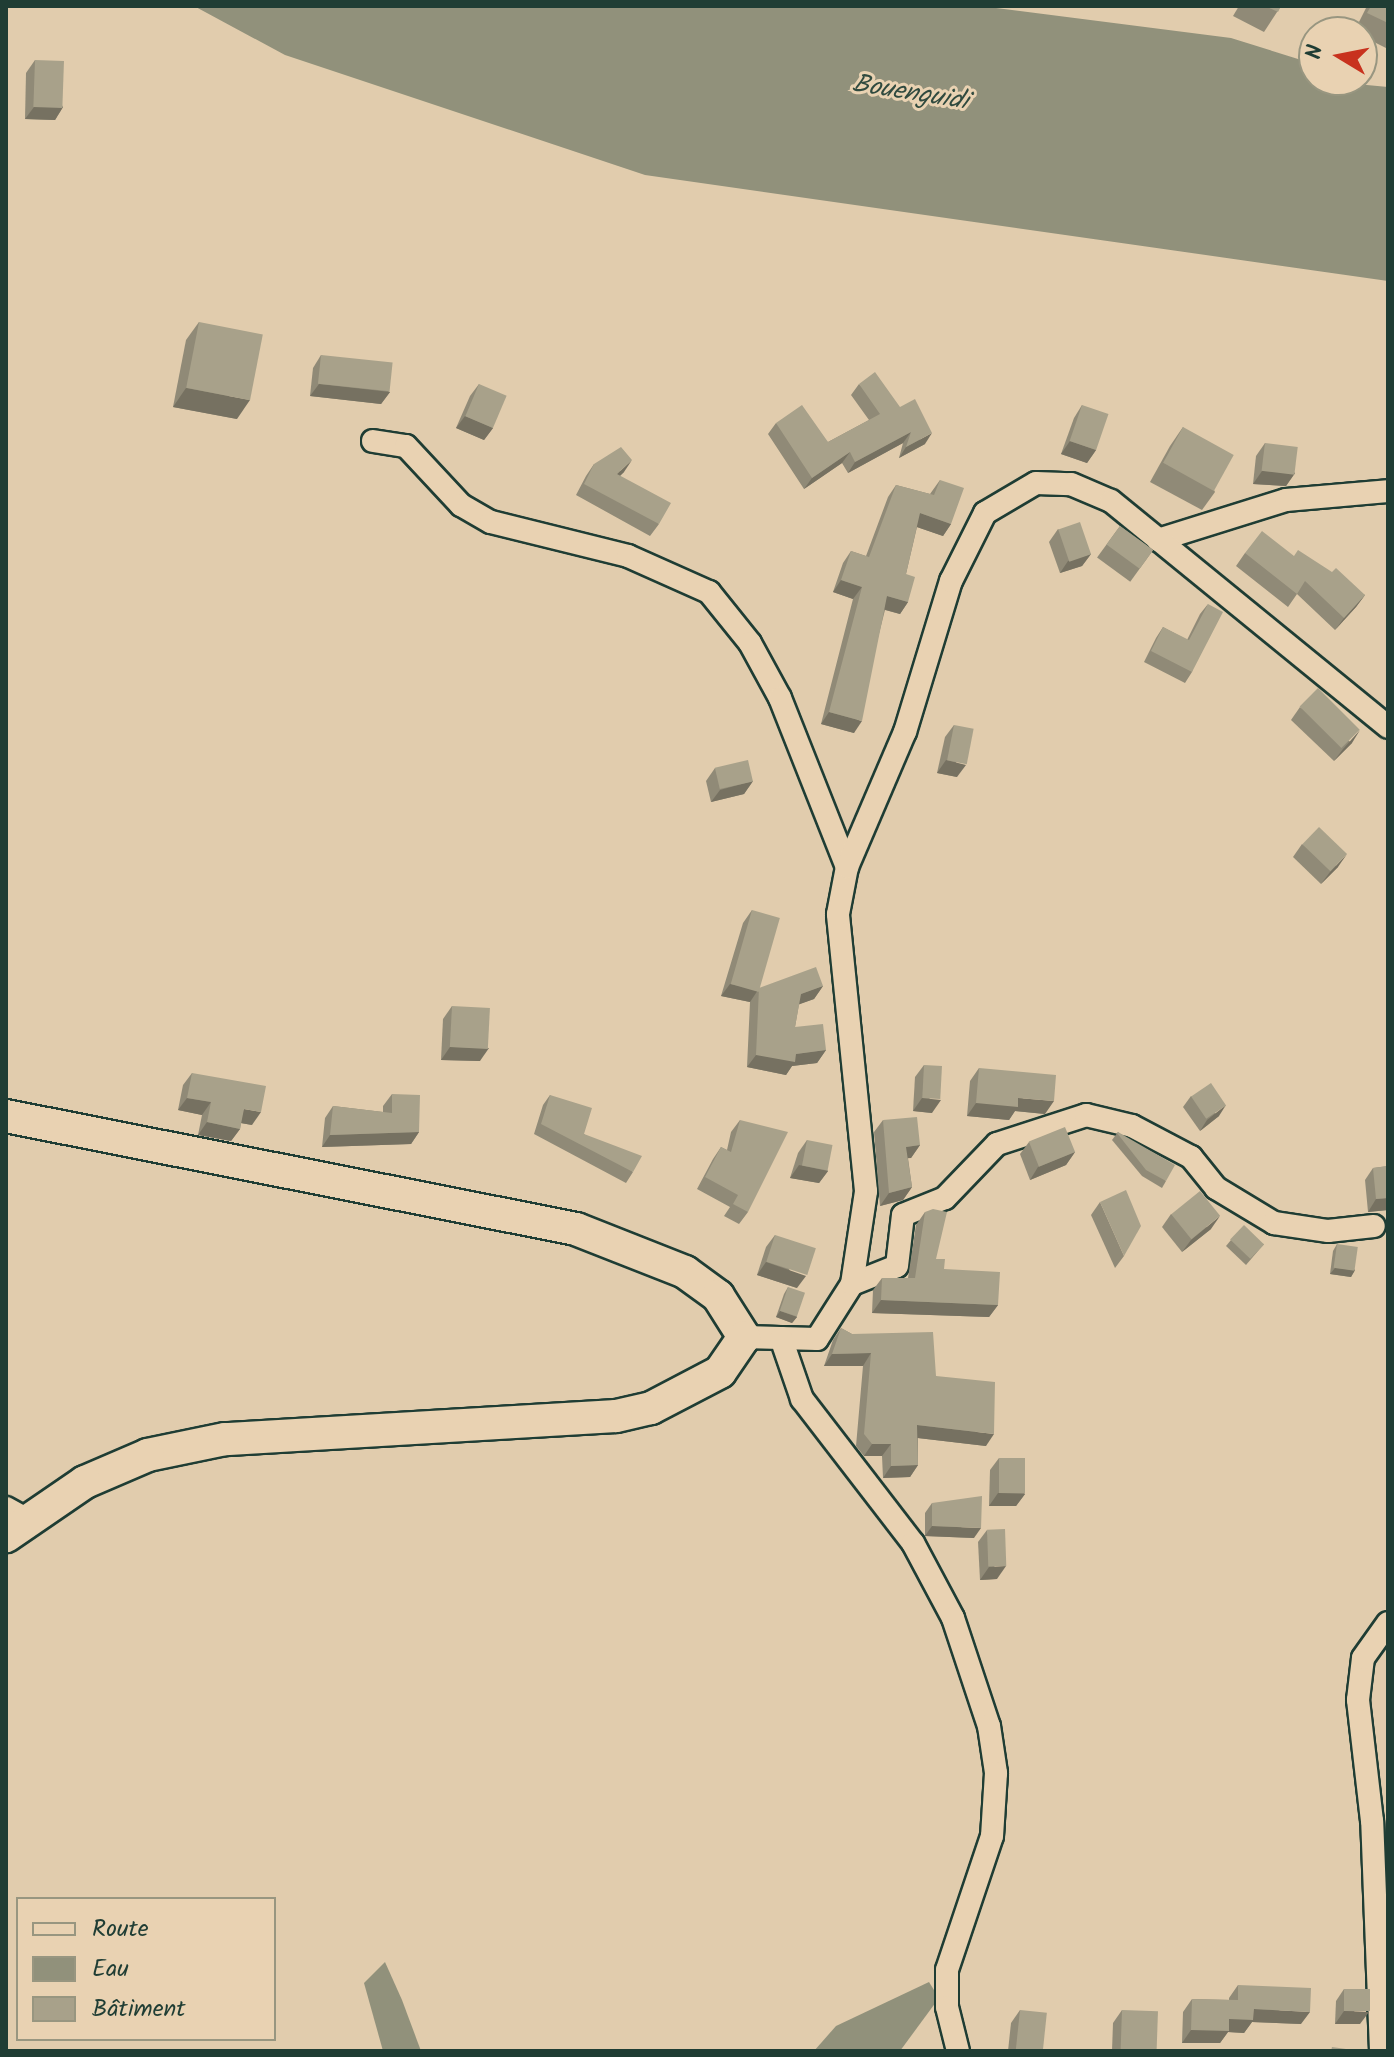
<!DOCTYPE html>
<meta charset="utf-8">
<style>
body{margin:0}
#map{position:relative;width:1394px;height:2057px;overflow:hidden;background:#e1ccad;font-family:Kalam,sans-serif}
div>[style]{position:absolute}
.water>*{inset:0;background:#91917b}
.roads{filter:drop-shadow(2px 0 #1f3d34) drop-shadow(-2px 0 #1f3d34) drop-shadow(0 2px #1f3d34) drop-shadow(0 -2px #1f3d34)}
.street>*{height:22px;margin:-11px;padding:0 11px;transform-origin:11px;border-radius:11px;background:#e9d2b2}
.secondary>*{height:32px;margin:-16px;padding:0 16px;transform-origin:16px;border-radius:16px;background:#e9d2b2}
.wall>*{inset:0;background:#908a77;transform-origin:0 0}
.shaded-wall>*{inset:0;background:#767161}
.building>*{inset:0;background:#a8a18a;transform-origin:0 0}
span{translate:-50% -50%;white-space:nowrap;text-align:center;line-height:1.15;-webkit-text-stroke:6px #e9d2b2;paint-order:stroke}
.water-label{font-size:26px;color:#304a3f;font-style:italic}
.frame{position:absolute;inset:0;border:8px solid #1f3d34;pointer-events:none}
.legend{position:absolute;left:16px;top:1897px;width:260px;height:144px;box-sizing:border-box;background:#e9d2b2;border:2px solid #989680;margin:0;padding:10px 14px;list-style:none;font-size:24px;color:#1f3d34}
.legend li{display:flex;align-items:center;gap:16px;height:40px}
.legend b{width:40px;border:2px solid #989680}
.north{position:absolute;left:1298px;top:16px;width:80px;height:80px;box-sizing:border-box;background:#e9d2b2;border:2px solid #989680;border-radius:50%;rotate:280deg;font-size:22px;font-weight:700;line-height:32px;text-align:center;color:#1f3d34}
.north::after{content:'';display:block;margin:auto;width:28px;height:36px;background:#c8321e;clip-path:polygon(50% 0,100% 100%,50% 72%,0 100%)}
</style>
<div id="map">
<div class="water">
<i style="clip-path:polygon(194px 6px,980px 6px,1231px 38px,1314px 64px,1314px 80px,1388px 87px,1388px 281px,645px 175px,285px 55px)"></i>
<i style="clip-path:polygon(385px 1962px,402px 2000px,421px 2051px,383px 2051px,364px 1983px)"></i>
<i style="clip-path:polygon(929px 1982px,939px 1998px,900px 2051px,814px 2051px,836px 2026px)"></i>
</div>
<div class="roads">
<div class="street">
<i style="left:373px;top:441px;width:33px;rotate:9deg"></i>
<i style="left:406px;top:446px;width:81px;rotate:47deg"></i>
<i style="left:461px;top:505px;width:34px;rotate:30deg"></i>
<i style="left:491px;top:522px;width:141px;rotate:13.9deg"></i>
<i style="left:628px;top:556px;width:89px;rotate:24deg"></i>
<i style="left:709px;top:592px;width:65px;rotate:51.2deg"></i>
<i style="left:750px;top:643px;width:63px;rotate:61.4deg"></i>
<i style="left:780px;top:698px;width:182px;rotate:68.4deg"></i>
<i style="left:1158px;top:540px;width:134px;rotate:-17.4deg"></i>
<i style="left:1286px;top:500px;width:102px;rotate:-5deg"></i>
<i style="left:852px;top:1284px;width:48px;rotate:-21.8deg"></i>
<i style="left:897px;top:1266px;width:51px;rotate:-83.3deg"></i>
<i style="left:903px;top:1215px;width:45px;rotate:-22deg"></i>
<i style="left:945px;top:1198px;width:75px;rotate:-46.1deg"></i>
<i style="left:997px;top:1144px;width:94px;rotate:-18deg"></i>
<i style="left:1086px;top:1115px;width:47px;rotate:13.4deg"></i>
<i style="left:1132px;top:1126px;width:67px;rotate:27.7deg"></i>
<i style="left:1191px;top:1157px;width:40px;rotate:51deg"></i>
<i style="left:1216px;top:1188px;width:68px;rotate:31.1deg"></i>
<i style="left:1274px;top:1223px;width:55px;rotate:8.4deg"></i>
<i style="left:1328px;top:1231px;width:46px;rotate:-6.2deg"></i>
<i style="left:744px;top:1337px;width:73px;rotate:1.6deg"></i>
<i style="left:817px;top:1339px;width:65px;rotate:-57.5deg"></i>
<i style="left:852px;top:1284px;width:94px;rotate:-81.4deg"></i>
<i style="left:866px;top:1191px;width:278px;rotate:-95.8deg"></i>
<i style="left:838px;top:914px;width:48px;rotate:-79.2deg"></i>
<i style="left:847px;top:867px;width:147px;rotate:-66.8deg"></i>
<i style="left:905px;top:732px;width:158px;rotate:-73.1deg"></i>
<i style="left:951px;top:581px;width:76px;rotate:-63.4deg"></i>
<i style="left:985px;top:513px;width:59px;rotate:-30.5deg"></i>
<i style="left:1036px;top:483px;width:35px;rotate:2deg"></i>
<i style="left:1071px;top:484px;width:43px;rotate:23deg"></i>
<i style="left:1111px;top:501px;width:357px;rotate:39.2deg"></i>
<i style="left:781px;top:1338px;width:65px;rotate:71deg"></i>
<i style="left:802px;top:1399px;width:182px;rotate:52.4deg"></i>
<i style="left:913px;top:1543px;width:85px;rotate:61.9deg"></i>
<i style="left:953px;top:1618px;width:114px;rotate:71.6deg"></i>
<i style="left:989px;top:1726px;width:48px;rotate:81.5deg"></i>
<i style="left:996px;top:1773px;width:63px;rotate:93.6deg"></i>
<i style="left:992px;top:1836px;width:141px;rotate:108.6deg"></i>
<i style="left:947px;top:1970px;width:37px;rotate:90deg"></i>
<i style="left:947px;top:2007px;width:45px;rotate:76deg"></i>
<i style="left:6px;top:1508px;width:23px;rotate:29deg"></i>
<i style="left:1381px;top:2051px;width:230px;rotate:-92.2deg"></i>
<i style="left:1372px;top:1821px;width:122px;rotate:-96.6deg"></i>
<i style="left:1358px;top:1700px;width:42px;rotate:-83.2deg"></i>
<i style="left:1363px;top:1658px;width:43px;rotate:-54.5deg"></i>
</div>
<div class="secondary">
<i style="left:6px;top:1116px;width:581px;rotate:11.21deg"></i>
<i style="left:576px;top:1229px;width:117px;rotate:21.5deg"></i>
<i style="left:685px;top:1272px;width:41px;rotate:36deg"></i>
<i style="left:718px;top:1296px;width:49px;rotate:57.6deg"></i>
<i style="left:744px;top:1337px;width:42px;rotate:124.4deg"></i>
<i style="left:720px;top:1372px;width:78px;rotate:152.4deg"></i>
<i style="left:651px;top:1408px;width:36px;rotate:167deg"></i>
<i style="left:616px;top:1416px;width:392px;rotate:176.6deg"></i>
<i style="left:225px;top:1439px;width:79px;rotate:168.3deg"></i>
<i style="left:148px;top:1455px;width:69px;rotate:156.8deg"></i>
<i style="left:85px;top:1482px;width:96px;rotate:145.6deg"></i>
</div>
</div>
<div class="wall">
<i style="clip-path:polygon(1239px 6px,1281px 6px,1264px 32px,1233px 16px)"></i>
<i style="clip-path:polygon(1367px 6px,1388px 6px,1388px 49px,1362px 36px,1362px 32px,1354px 32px)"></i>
<i style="clip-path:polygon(35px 60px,63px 107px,55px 120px,25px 119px,26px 73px)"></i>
<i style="clip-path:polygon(199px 322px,237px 419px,173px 407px,186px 340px)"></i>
<i style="clip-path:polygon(321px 355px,390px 392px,381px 404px,310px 396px,313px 368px)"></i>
<i style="clip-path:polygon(479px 384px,493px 428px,484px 440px,456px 428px,470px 396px)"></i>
<i style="clip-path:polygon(859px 384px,925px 444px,899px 458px,903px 443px,848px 473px,842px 463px,804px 489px,768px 434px,776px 423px,828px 442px,869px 420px,851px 395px)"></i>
<i style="clip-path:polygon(1082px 405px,1096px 450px,1087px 463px,1061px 454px,1074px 418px)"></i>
<i style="clip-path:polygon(1183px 427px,1215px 492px,1202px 510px,1150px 482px,1170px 446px)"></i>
<i style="clip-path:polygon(1265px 443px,1295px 473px,1286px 486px,1253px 484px,1256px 456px)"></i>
<i style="clip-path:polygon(594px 464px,624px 472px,620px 476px,659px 524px,650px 536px,576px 495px,586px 476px)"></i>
<i style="clip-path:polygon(940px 480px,951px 524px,943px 536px,917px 527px,906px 574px,908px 602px,900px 614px,885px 610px,854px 733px,821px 724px,853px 599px,833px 592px,843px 563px,851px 551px,866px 556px,888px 497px,896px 485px,930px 494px)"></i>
<i style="left:1120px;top:526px;width:41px;height:39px;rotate:36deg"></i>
<i style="clip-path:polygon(1058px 529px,1091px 554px,1082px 566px,1060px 573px,1049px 542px)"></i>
<i style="clip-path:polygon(1245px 553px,1294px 556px,1365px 595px,1356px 607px,1335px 630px,1297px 594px,1288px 607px,1236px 566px)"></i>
<i style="clip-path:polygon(1208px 604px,1192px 672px,1185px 683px,1144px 662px,1156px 638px,1163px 627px,1187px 640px,1200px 614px)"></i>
<i style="clip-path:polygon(1300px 707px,1352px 743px,1334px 761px,1291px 720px)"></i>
<i style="clip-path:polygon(954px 725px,957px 777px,937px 773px,945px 737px)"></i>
<i style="clip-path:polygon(715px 768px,753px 781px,744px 794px,711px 802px,706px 781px)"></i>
<i style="clip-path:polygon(1302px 844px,1338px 867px,1321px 884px,1293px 857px)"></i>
<i style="clip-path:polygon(752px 910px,759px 989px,823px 986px,814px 999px,799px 1004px,795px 1027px,826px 1050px,817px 1063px,792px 1066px,786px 1075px,747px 1067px,750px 1002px,721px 996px,743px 923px)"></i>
<i style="clip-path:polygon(452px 1006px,480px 1061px,441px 1060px,443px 1019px)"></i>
<i style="clip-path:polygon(924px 1065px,932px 1113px,913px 1111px,915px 1077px)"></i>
<i style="clip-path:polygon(979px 1068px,1045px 1114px,1015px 1111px,1009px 1120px,967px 1116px,970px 1081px)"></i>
<i style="clip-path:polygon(192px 1073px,252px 1125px,241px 1123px,240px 1129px,231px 1141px,198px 1135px,202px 1115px,178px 1110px,183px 1085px)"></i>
<i style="clip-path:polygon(392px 1094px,419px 1132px,411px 1144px,322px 1147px,325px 1118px,333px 1106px,383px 1112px,383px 1106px)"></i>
<i style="clip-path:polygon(550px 1095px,584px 1134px,633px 1172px,626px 1183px,534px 1134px,543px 1105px)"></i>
<i style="clip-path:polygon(1191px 1096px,1219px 1116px,1200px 1131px,1183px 1107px)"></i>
<i style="clip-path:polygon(740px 1120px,748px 1212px,739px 1224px,724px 1216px,730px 1207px,697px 1189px,713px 1159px,721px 1147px,727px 1150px,731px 1132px)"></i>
<i style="clip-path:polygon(883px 1120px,920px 1145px,911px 1158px,908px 1158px,912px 1187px,903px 1200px,880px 1206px,874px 1132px)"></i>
<i style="clip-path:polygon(1118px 1132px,1166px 1181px,1162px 1188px,1142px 1176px,1112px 1140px)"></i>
<i style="clip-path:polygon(807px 1140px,828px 1171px,819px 1183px,790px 1178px,798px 1153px)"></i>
<i style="clip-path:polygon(1029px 1142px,1075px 1152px,1066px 1165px,1030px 1180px,1020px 1154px)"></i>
<i style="clip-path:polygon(1388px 1166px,1388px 1210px,1368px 1212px,1365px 1180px,1373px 1168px)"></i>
<i style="clip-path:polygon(1100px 1202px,1124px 1256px,1115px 1268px,1091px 1215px)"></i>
<i style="clip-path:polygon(925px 1212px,936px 1259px,944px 1269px,998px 1305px,989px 1317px,872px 1313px,873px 1290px,882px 1278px,908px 1278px,916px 1225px)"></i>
<i style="clip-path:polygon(1171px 1214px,1211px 1229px,1182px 1252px,1162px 1227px)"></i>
<i style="clip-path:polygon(775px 1235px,797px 1288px,757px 1275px,766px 1247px)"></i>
<i style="clip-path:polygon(1231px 1240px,1264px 1244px,1246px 1265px,1226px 1246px)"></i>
<i style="clip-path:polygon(1337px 1244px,1355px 1270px,1351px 1277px,1330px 1274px,1333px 1251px)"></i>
<i style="clip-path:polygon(788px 1287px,797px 1317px,792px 1323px,776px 1317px,784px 1294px)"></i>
<i style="clip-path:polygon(841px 1328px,852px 1334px,936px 1376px,986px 1446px,918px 1438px,918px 1465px,910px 1477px,883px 1478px,882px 1456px,864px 1456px,856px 1446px,863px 1366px,824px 1366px,833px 1340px)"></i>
<i style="clip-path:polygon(999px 1458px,1025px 1494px,1016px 1506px,989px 1506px,990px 1470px)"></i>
<i style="clip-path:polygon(932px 1503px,974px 1538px,925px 1536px,925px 1513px)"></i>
<i style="clip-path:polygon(987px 1530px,997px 1579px,980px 1580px,978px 1542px)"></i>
<i style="clip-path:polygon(1238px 1985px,1301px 2024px,1252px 2022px,1244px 2033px,1228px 2032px,1220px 2043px,1182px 2043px,1183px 2012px,1192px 1999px,1229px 2000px,1229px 1998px)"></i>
<i style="clip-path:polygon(1344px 1989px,1360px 2024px,1335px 2024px,1336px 2001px)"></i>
<i style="clip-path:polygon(1020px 2010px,1043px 2051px,1008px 2051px,1011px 2023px)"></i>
<i style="clip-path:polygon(1122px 2010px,1157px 2051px,1112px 2051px,1113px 2023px)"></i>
</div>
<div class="shaded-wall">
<i style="clip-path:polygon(34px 107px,63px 107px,55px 120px,25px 119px)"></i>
<i style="clip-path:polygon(319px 384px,390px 392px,381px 404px,310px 396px)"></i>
<i style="clip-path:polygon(186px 388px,250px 400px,237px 419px,173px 407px)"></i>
<i style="clip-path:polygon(465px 416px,493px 428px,484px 440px,456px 428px)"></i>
<i style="clip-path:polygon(911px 432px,903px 443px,848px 473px,855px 462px)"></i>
<i style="clip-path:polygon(932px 433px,925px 444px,899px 458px,906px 447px)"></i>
<i style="clip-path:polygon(1070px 441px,1096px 450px,1087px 463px,1061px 454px)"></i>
<i style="clip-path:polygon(850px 452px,842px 463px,804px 489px,812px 478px)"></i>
<i style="clip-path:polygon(632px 460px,624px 472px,609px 486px,617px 474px)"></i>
<i style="clip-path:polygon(1262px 471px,1295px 473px,1286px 486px,1253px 484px)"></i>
<i style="clip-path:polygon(920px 513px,951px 524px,943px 536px,911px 525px)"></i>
<i style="clip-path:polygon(1091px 554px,1082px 566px,1060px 573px,1068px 561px)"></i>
<i style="clip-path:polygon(841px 580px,862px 587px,853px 599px,833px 592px)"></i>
<i style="clip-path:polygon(1365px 595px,1356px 607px,1335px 630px,1344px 618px)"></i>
<i style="clip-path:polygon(887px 596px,908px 602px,900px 614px,879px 608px)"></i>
<i style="clip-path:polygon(829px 712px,862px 721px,854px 733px,821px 724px)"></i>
<i style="clip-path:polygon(1360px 730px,1352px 743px,1334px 761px,1343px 749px)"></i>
<i style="clip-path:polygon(946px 760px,966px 765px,957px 777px,937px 773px)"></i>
<i style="clip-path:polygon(753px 781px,744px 794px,711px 802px,720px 790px)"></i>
<i style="clip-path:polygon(1347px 854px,1338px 867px,1321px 884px,1330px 872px)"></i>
<i style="clip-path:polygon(730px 984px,758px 990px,750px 1002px,721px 996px)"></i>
<i style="clip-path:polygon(823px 986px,814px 999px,792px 1007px,801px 994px)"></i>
<i style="clip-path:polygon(450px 1047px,489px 1048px,480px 1061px,441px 1060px)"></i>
<i style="clip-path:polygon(826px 1050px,817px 1063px,792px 1066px,786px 1075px,747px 1067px,756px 1055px,796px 1054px)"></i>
<i style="clip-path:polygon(187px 1098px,211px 1102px,202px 1115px,178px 1110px)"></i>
<i style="clip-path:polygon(922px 1098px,941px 1100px,932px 1113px,913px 1111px)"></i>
<i style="clip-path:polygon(1018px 1098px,1054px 1101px,1045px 1114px,1015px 1111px,1009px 1120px,967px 1116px,976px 1103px)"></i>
<i style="clip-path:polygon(1226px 1105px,1219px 1116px,1200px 1131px,1207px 1120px)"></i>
<i style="clip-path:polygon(244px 1109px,261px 1112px,252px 1125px,235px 1122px)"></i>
<i style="clip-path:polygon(207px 1122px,240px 1129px,231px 1141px,198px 1135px)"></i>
<i style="clip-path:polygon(419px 1132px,411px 1144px,322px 1147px,330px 1135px)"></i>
<i style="clip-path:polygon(920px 1145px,911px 1158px,897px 1159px,906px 1147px)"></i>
<i style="clip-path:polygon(1075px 1152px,1066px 1165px,1030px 1180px,1038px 1167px)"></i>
<i style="clip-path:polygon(799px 1165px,828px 1171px,819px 1183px,790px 1178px)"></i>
<i style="clip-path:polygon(912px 1187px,903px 1200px,880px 1206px,889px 1193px)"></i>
<i style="clip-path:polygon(1388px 1198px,1388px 1210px,1368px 1212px,1376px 1199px)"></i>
<i style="clip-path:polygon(1220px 1216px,1211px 1229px,1182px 1252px,1191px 1240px)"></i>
<i style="clip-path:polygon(766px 1262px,806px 1276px,797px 1288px,757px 1275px)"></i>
<i style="clip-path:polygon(1335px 1268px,1355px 1270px,1351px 1277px,1330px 1274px)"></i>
<i style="clip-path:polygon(881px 1300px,998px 1305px,989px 1317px,872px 1313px)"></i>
<i style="clip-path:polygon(780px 1311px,797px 1317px,792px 1323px,776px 1317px)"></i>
<i style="clip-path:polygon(871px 1353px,863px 1366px,824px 1366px,832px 1354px)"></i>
<i style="clip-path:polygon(917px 1425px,994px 1434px,986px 1446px,909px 1437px)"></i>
<i style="clip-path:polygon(872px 1444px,891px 1444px,882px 1456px,864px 1456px)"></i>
<i style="clip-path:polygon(918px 1465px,910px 1477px,883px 1478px,891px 1466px)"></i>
<i style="clip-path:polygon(998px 1493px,1025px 1494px,1016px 1506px,989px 1506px)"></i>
<i style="clip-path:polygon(932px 1526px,981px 1528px,974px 1538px,925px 1536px)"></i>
<i style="clip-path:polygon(1006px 1566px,997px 1579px,980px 1580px,989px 1567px)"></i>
<i style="clip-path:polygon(1254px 2009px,1310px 2012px,1301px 2024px,1252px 2022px,1244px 2033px,1228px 2032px,1220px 2043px,1182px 2043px,1191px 2030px,1229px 2019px)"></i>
<i style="clip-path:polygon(1344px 2011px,1369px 2012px,1360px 2024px,1335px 2024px)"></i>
</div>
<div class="building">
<i style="clip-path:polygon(1265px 6px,1281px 6px,1278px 12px)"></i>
<i style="clip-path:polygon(1371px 6px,1388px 6px,1388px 23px,1367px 13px)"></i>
<i style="left:35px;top:60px;width:29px;height:47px;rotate:2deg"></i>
<i style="left:199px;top:322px;width:65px;height:67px;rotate:11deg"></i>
<i style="left:321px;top:355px;width:72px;height:29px;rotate:6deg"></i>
<i style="clip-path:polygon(875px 372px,900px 407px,915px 399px,932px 433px,906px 447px,911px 432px,855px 462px,850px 452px,812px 478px,776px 423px,802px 405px,828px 442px,880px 414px,859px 384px)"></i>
<i style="left:479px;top:384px;width:30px;height:35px;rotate:23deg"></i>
<i style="left:1082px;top:405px;width:28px;height:38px;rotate:19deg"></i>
<i style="left:1183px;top:427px;width:58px;height:41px;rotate:29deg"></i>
<i style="left:1265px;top:443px;width:33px;height:28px;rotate:7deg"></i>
<i style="clip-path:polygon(621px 447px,632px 460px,617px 474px,671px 503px,659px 524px,584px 484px,594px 464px)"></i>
<i style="clip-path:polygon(940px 480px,964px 488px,951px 524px,920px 513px,906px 574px,915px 577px,908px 602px,887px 596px,862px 721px,829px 712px,862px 587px,841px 580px,851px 551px,869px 557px,896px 485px,934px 495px)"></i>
<i style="left:1080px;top:522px;width:34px;height:23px;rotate:71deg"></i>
<i style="left:1120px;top:526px;width:41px;height:23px;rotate:36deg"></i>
<i style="clip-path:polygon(1262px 531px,1294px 556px,1298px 550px,1332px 572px,1336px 568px,1365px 595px,1344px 618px,1305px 581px,1297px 594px,1245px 553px)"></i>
<i style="clip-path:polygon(1208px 604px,1223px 612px,1192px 672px,1151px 651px,1163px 627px,1189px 640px)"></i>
<i style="left:1318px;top:688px;width:59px;height:26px;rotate:45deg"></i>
<i style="left:954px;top:725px;width:20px;height:36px;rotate:11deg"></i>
<i style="left:748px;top:760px;width:22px;height:34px;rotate:77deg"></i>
<i style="left:1319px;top:827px;width:39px;height:24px;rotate:44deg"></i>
<i style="left:752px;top:910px;width:29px;height:77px;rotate:16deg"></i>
<i style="clip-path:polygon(816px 967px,823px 986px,801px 994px,795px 1027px,823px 1024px,826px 1050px,796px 1054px,795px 1062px,756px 1055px,759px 988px)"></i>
<i style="left:452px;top:1006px;width:38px;height:41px;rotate:3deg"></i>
<i style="left:924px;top:1065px;width:18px;height:33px;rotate:3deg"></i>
<i style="clip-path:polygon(979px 1068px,1056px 1075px,1054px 1101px,1018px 1098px,1018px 1107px,976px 1103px)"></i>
<i style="clip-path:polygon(192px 1073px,266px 1086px,261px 1112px,244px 1109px,240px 1129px,207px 1122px,211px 1102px,187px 1098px)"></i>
<i style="left:1211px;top:1083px;width:27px;height:24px;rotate:56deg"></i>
<i style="clip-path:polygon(392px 1094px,420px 1095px,419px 1132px,330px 1135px,333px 1106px,392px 1113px)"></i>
<i style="clip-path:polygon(550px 1095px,592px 1108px,584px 1134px,642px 1156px,633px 1172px,541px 1124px)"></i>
<i style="clip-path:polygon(917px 1117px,920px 1145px,906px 1147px,912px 1187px,889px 1193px,883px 1120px)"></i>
<i style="clip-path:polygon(740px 1120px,788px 1132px,748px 1212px,733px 1204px,738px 1195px,705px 1177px,721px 1147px,731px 1152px)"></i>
<i style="left:1065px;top:1127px;width:27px;height:39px;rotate:68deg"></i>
<i style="clip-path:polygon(1118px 1132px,1175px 1165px,1166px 1181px,1146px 1170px,1117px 1133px)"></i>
<i style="left:807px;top:1140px;width:26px;height:26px;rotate:11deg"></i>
<i style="clip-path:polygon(1388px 1166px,1388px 1198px,1376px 1199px,1373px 1168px)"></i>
<i style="clip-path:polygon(1126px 1190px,1141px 1226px,1124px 1256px,1100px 1202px)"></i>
<i style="left:1200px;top:1191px;width:32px;height:37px;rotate:51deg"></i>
<i style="clip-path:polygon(933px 1209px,947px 1212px,936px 1259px,945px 1259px,944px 1269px,1000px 1272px,998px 1305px,881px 1300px,882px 1278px,915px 1278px,925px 1212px)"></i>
<i style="left:1244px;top:1225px;width:28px;height:20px;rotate:44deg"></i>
<i style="left:775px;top:1235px;width:43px;height:28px;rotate:18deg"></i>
<i style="left:1337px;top:1244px;width:21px;height:24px;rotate:8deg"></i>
<i style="left:788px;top:1287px;width:18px;height:25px;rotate:19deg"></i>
<i style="clip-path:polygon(841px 1328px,852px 1334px,933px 1332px,936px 1376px,995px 1382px,994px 1434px,917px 1425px,918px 1465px,891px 1466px,891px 1444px,872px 1444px,864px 1434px,871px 1353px,832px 1354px)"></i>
<i style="left:999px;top:1458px;width:26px;height:35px"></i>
<i style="clip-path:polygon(982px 1496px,981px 1528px,932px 1526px,932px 1503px)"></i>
<i style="left:1005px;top:1529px;width:37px;height:18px;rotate:88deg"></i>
<i style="clip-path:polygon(1238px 1985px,1311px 1988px,1310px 2012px,1254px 2009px,1253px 2020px,1229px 2019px,1229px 2031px,1191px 2030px,1192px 1999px,1238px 2000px)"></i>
<i style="left:1344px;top:1989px;width:26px;height:22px"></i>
<i style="left:1020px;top:2010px;width:27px;height:41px;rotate:6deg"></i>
<i style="left:1122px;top:2010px;width:36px;height:41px;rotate:2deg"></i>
<i style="clip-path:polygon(1332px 2047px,1360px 2051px,1331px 2051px)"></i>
</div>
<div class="water-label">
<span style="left:910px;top:94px;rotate:9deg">Bouenguidi</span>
</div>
<div class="frame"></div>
<ul class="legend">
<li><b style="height:10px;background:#e9d2b2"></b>Route</li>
<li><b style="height:22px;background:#91917b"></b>Eau</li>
<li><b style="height:22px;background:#a8a18a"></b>Bâtiment</li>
</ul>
<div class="north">N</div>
</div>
